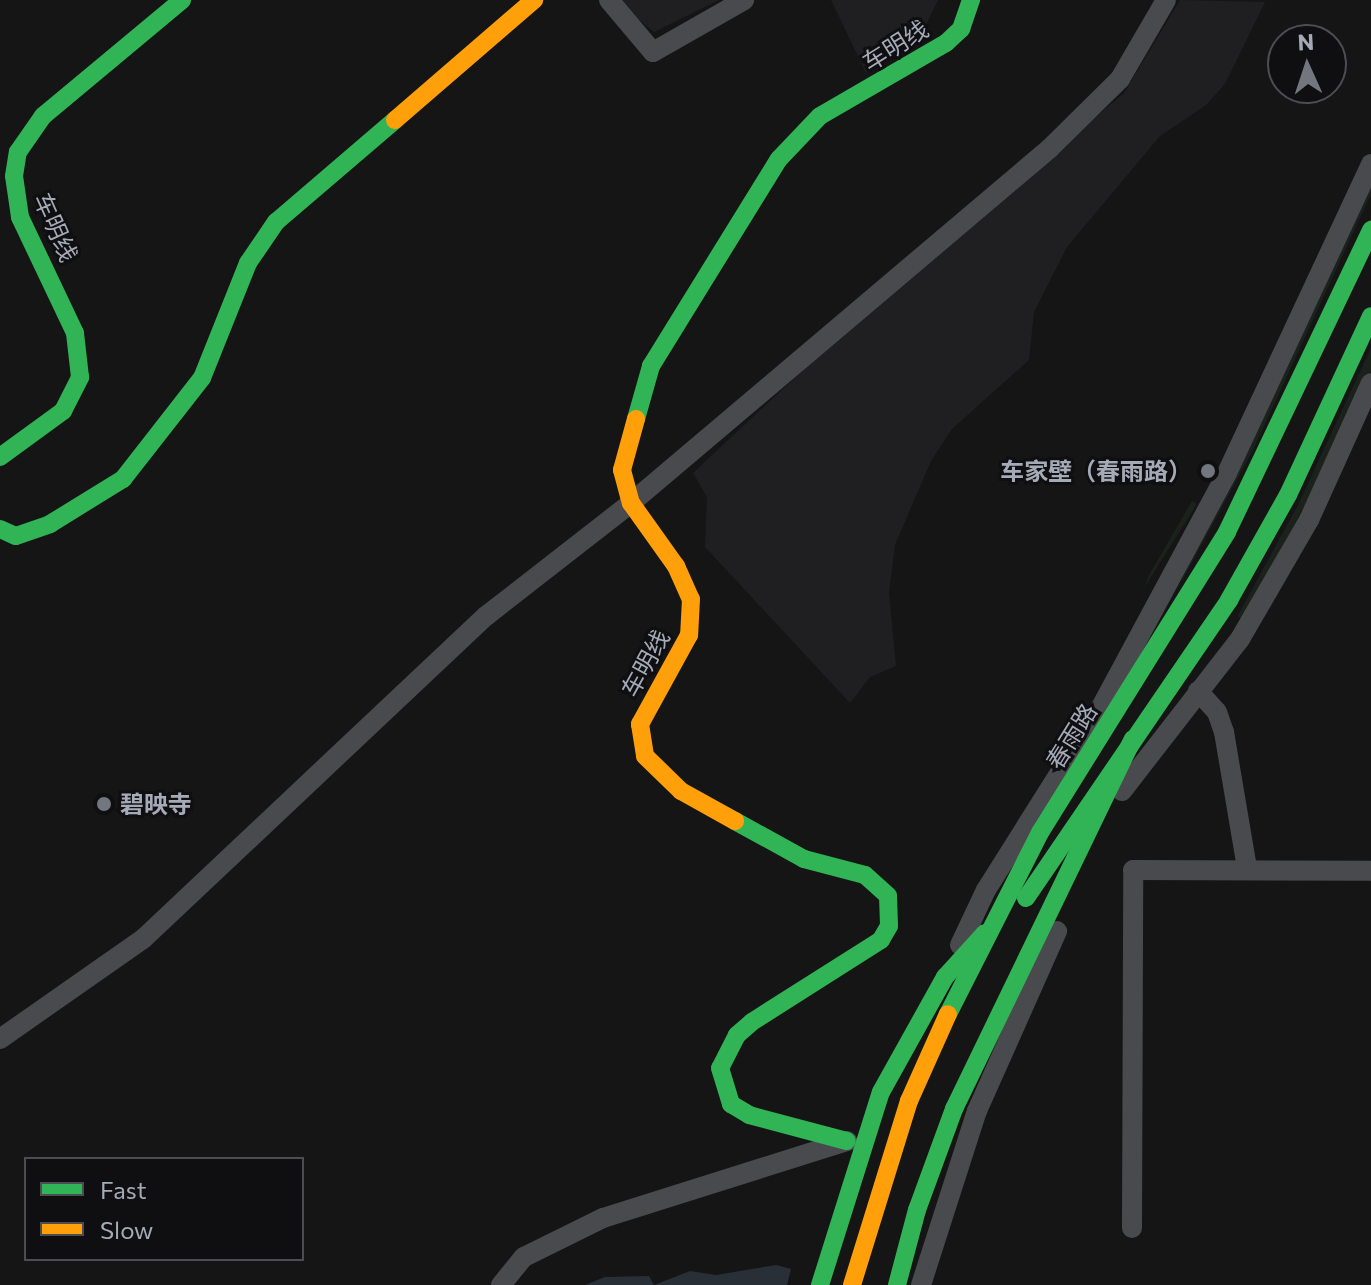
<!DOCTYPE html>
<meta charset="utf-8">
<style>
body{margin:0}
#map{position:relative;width:1371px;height:1285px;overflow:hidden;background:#151515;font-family:Commissioner,"Noto Sans SC",sans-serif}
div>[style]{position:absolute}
.built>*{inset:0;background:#1f1f21}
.green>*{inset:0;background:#1b221c}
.water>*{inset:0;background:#282f37}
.street>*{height:20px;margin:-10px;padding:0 10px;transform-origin:10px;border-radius:10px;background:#494a4e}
.fast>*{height:18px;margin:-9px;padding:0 9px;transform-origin:9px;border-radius:9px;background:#30b455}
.slow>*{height:18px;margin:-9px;padding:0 9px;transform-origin:9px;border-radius:9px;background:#ff9f0a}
.dots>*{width:22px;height:22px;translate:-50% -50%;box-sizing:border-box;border:4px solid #0f0f11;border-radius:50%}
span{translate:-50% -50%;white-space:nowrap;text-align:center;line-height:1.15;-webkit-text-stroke:6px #0f0f11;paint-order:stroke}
.street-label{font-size:24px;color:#a5aab7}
.poi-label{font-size:24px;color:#a5aab7;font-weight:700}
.right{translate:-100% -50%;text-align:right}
.left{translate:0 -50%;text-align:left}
.legend{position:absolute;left:24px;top:1157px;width:280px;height:104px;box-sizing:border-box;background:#0f0f11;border:2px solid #4b4d53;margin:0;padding:10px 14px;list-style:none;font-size:24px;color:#a5aab7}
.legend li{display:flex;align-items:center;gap:16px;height:40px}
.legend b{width:40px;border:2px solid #4b4d53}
.north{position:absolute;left:1267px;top:24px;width:80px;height:80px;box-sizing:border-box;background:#0f0f11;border:2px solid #4b4d53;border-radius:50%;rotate:357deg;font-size:22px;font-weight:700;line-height:32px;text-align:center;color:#a5aab7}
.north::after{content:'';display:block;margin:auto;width:28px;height:36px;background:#73767e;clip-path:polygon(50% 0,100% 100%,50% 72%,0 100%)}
</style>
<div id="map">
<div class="built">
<i style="clip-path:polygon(614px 0,719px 0,654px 32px)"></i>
<i style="clip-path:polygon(831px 0,938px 0,918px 41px,866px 73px)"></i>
<i style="clip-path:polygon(1180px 0,1265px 2px,1225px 84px,1206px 105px,1160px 136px,1067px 247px,1034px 312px,1029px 360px,952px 429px,931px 461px,895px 545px,889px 592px,896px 666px,870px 677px,850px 703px,705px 547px,707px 497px,693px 473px,848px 328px,1124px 93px)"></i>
</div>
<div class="green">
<i style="clip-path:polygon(1371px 175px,1371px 194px,1253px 450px,1178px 588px)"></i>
<i style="clip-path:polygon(1371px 348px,1371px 370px,1324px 471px,1241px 621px,1238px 615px,1298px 505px)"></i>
<i style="clip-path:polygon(1192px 501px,1197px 504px,1144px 588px,1149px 575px)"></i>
</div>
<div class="water">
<i style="clip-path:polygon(776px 1265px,791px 1269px,787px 1285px,585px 1285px,605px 1277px,649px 1276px,654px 1285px,690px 1271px,716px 1275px)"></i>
</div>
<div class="street">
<i style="left:609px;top:0;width:68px;rotate:49.8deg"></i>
<i style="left:653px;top:52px;width:105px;rotate:-29.7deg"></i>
<i style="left:1198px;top:691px;width:28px;rotate:48deg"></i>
<i style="left:1217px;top:712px;width:21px;rotate:71deg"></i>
<i style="left:1224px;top:732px;width:138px;rotate:80.4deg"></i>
<i style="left:1122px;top:791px;width:192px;rotate:-52.2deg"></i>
<i style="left:1240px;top:639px;width:138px;rotate:-59.9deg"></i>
<i style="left:1309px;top:520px;width:150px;rotate:-65.7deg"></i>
<i style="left:960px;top:945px;width:61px;rotate:-64.7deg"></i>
<i style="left:986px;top:890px;width:214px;rotate:-57.8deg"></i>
<i style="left:1100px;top:709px;width:268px;rotate:-61.7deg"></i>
<i style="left:1227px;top:473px;width:341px;rotate:-65deg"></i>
<i style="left:0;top:1039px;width:174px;rotate:-35deg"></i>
<i style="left:143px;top:939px;width:471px;rotate:-43.3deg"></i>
<i style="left:486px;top:616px;width:184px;rotate:-37.9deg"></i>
<i style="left:631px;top:503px;width:548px;rotate:-40.26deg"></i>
<i style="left:1049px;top:149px;width:100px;rotate:-44.6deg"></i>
<i style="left:1120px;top:79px;width:91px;rotate:-59.8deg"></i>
<i style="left:1132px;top:1228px;width:358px;rotate:-89.8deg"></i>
<i style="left:1133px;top:870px;width:238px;rotate:0.2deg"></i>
<i style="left:501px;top:1285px;width:36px;rotate:-51deg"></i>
<i style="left:524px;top:1257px;width:88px;rotate:-26.3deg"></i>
<i style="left:603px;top:1218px;width:256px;rotate:-17.5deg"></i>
<i style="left:921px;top:1285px;width:183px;rotate:-72.2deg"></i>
<i style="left:977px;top:1111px;width:197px;rotate:-66deg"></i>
</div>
<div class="fast">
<i style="left:636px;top:419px;width:55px;rotate:-74.2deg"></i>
<i style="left:651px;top:366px;width:243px;rotate:-58.3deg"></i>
<i style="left:779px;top:159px;width:59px;rotate:-46.4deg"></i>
<i style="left:820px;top:116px;width:146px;rotate:-30.1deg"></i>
<i style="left:946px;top:43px;width:21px;rotate:-43deg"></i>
<i style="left:961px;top:29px;width:31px;rotate:-71deg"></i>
<i style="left:0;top:457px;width:78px;rotate:-36.1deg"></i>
<i style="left:63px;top:411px;width:38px;rotate:-63deg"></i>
<i style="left:80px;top:377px;width:44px;rotate:-96.5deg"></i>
<i style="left:75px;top:333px;width:128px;rotate:-115.4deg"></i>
<i style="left:20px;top:217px;width:41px;rotate:-98.3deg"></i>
<i style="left:14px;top:176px;width:24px;rotate:-81deg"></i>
<i style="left:18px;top:152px;width:44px;rotate:-55.2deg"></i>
<i style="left:43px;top:116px;width:181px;rotate:-39.8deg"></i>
<i style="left:0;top:529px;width:17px;rotate:24deg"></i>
<i style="left:16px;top:536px;width:36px;rotate:-19deg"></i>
<i style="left:50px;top:524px;width:86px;rotate:-31.7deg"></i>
<i style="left:123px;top:479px;width:128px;rotate:-52deg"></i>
<i style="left:202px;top:378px;width:124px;rotate:-68.2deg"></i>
<i style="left:248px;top:263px;width:50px;rotate:-55.7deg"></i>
<i style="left:276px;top:222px;width:157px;rotate:-40.6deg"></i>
<i style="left:735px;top:821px;width:79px;rotate:28.8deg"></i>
<i style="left:804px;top:859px;width:63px;rotate:14.7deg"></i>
<i style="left:865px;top:875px;width:31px;rotate:42deg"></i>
<i style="left:888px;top:896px;width:30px;rotate:88deg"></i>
<i style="left:889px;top:926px;width:16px;rotate:120deg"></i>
<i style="left:881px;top:940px;width:153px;rotate:147.6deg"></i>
<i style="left:752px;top:1022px;width:20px;rotate:139deg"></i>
<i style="left:737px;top:1035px;width:37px;rotate:117deg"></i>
<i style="left:720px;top:1068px;width:38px;rotate:73deg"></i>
<i style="left:731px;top:1104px;width:21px;rotate:31deg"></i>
<i style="left:749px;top:1115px;width:101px;rotate:14.9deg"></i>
<i style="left:1026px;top:898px;width:361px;rotate:-55.7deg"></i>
<i style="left:1229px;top:600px;width:120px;rotate:-60.7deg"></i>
<i style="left:1288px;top:495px;width:197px;rotate:-65.1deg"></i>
<i style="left:948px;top:1014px;width:205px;rotate:-63.1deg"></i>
<i style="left:1041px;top:831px;width:352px;rotate:-58.1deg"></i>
<i style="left:1227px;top:532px;width:335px;rotate:-64.5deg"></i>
<i style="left:820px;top:1285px;width:202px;rotate:-72.5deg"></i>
<i style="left:881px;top:1092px;width:132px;rotate:-60.9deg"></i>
<i style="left:945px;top:977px;width:59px;rotate:-47.7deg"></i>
<i style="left:897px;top:1285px;width:78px;rotate:-75.1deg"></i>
<i style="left:917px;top:1210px;width:108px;rotate:-69.9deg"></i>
<i style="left:954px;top:1109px;width:411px;rotate:-64.2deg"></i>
</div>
<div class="slow">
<i style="left:395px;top:120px;width:184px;rotate:-40.8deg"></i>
<i style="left:636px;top:419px;width:53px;rotate:105.4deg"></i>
<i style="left:622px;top:470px;width:34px;rotate:75deg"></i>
<i style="left:631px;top:503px;width:77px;rotate:54.5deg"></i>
<i style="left:676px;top:566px;width:36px;rotate:66deg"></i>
<i style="left:691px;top:599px;width:36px;rotate:93deg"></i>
<i style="left:689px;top:635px;width:102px;rotate:118.8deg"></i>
<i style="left:640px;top:724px;width:32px;rotate:81deg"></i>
<i style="left:645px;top:756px;width:50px;rotate:44.2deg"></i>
<i style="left:681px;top:791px;width:62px;rotate:29.1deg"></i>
<i style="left:852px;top:1285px;width:193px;rotate:-72.8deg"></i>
<i style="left:909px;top:1101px;width:95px;rotate:-65.9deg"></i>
</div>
<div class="dots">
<i style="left:1208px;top:471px;background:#73767e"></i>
<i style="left:104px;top:804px;background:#73767e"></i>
</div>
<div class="street-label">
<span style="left:895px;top:45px;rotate:-32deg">车明线</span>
<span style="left:56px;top:227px;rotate:66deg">车明线</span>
<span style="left:645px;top:663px;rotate:-61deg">车明线</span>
<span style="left:1071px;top:736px;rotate:-58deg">春雨路</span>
</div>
<div class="poi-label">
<span class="right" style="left:1192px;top:471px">车家壁（春雨路）</span>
<span class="left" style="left:120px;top:804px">碧映寺</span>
</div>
<ul class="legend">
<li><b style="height:10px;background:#30b455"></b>Fast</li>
<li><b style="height:10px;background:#ff9f0a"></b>Slow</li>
</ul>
<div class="north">N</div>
</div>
